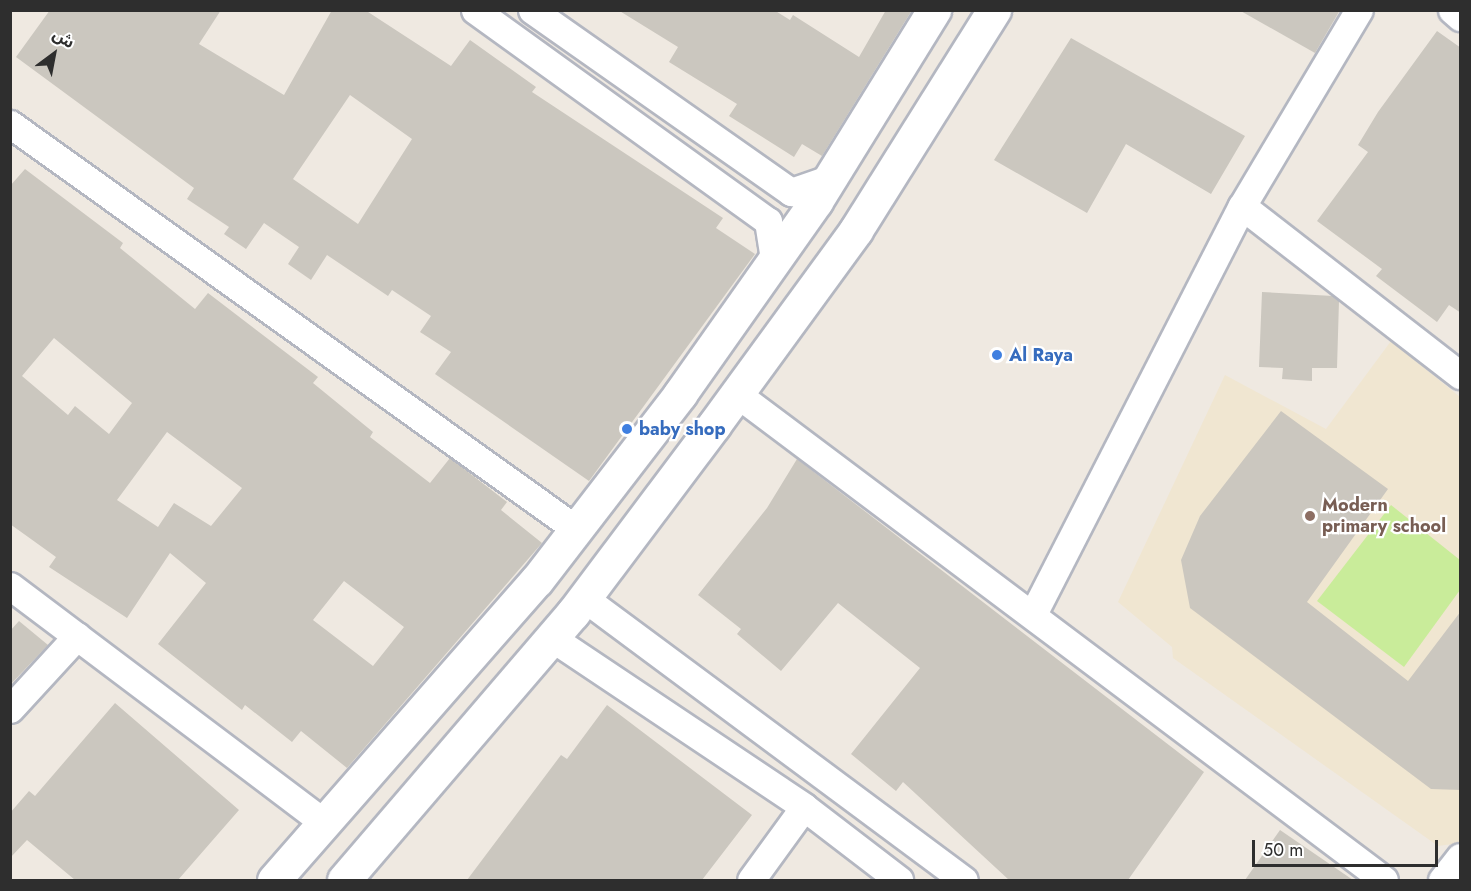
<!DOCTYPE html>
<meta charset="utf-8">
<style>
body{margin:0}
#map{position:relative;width:1471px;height:891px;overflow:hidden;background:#efe9e1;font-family:Jost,"Noto Sans Arabic",sans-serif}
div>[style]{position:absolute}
.education>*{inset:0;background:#f0e6d1}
.pitch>*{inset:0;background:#c9ec9a}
.building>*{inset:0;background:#cbc7bf}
.roads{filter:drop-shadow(2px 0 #b4b7c1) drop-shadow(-2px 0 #b4b7c1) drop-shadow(0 2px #b4b7c1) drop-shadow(0 -2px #b4b7c1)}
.street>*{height:27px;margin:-13.5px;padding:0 13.5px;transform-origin:13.5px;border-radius:13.5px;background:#fff}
.secondary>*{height:33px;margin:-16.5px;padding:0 16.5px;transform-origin:16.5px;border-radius:16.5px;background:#fff}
.dots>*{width:16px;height:16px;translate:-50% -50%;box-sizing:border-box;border:3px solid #fff;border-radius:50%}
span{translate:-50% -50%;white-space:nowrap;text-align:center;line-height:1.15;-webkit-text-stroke:4.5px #fff;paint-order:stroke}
.shop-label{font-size:18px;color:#366cbe;font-weight:700}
.left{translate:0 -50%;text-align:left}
.education-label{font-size:18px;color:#785e54;font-weight:700}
.frame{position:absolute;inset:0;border:12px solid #2e2e2e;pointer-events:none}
.north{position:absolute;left:24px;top:24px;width:60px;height:60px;-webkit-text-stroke:4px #fff;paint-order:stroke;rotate:32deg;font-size:16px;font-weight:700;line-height:24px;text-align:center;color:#2e2e2e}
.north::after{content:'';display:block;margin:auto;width:21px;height:27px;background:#2e2e2e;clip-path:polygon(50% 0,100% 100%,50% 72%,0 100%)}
.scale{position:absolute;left:1252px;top:840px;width:186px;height:27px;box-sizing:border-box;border:3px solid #2e2e2e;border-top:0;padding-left:8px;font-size:18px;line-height:21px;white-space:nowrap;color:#2e2e2e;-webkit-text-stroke:4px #fff;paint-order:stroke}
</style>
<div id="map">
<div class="education">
<i style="clip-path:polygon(1391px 341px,1460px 397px,1460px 843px,1438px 846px,1173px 658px,1172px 647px,1118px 602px,1225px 375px,1326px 429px)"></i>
</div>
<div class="pitch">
<i style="clip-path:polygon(1391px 505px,1460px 560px,1460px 590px,1404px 667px,1317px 601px)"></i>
</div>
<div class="building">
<i style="clip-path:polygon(evenodd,50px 10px,221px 10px,199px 44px,284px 95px,332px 10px,365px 10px,451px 66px,470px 40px,536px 87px,532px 92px,723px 218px,716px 228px,755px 254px,589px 481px,435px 374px,451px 352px,420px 332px,431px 316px,392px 290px,388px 296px,327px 255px,311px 280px,288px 264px,299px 247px,264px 223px,246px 249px,224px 234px,229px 227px,187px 199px,194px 188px,16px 57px,50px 10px,350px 95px,412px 139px,358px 224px,293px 179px,350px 95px)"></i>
<i style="clip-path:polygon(618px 10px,774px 10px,790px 20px,793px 15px,859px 57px,886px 10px,912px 10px,822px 156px,802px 144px,794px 157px,729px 116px,737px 104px,669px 62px,678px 47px)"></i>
<i style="clip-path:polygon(1239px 10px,1340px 10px,1315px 53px)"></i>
<i style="clip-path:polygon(1437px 31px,1461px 48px,1461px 313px,1449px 305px,1437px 322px,1376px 276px,1382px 269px,1317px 221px,1368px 152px,1358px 145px,1378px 112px)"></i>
<i style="clip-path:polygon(1071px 38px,1245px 136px,1211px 194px,1126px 144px,1087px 213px,994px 160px)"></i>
<i style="clip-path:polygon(evenodd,25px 169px,123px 243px,120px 248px,195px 309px,208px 293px,318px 377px,313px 383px,373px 432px,370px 437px,430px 483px,450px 458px,507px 502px,501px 510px,542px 543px,347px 768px,301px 731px,292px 742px,245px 705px,242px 710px,158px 644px,206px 583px,170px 553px,127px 618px,49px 567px,56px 557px,10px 524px,10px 186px,25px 169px,54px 338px,132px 403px,109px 434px,75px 406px,68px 415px,22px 376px,54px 338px,25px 169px,167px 432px,242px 488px,211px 526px,174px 503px,158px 527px,117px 500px,167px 432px,25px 169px,344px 581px,404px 627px,373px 666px,313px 620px,344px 581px)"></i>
<i style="clip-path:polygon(1262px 292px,1333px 296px,1339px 301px,1337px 368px,1312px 368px,1312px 381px,1282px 379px,1283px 368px,1259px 367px)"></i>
<i style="clip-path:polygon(1281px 411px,1388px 489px,1307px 602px,1408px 681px,1461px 611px,1461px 790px,1431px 789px,1190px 608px,1181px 560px,1200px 516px)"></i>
<i style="clip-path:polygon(797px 459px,1204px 772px,1128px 880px,1009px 880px,903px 782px,896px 791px,851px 754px,920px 668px,838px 603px,781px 671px,737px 634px,741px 629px,698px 595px,767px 508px)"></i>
<i style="clip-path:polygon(19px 621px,48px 645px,10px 685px,10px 631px)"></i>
<i style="clip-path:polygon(115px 703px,239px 810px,178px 880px,75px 880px,27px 840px,10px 858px,10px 813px,29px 791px,35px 796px)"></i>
<i style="clip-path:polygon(607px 705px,752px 815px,702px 880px,467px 880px,561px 755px,567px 759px)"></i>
<i style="clip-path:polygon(1280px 830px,1353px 880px,1245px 880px)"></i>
</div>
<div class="roads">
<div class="street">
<i style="left:475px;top:10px;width:361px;rotate:35.8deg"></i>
<i style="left:768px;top:221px;width:39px;rotate:81deg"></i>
<i style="left:532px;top:10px;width:317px;rotate:35.1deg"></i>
<i style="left:791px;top:192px;width:42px;rotate:-19.3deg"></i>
<i style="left:1452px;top:10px;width:11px;rotate:41deg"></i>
<i style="left:10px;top:124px;width:696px;rotate:35.59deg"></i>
<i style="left:1242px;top:206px;width:276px;rotate:37.8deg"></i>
<i style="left:737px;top:394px;width:809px;rotate:36.91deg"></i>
<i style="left:10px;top:586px;width:394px;rotate:37deg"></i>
<i style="left:584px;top:598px;width:473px;rotate:36.6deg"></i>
<i style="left:1033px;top:614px;width:458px;rotate:-62.9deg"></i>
<i style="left:1242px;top:206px;width:228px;rotate:-59.2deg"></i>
<i style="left:552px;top:638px;width:303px;rotate:33.8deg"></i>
<i style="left:804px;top:807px;width:120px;rotate:37.5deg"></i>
<i style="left:10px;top:709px;width:99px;rotate:-47.5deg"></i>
<i style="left:751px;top:880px;width:90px;rotate:-54deg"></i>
<i style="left:1442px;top:880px;width:29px;rotate:-52deg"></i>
</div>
<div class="secondary">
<i style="left:274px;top:880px;width:399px;rotate:-48.8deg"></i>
<i style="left:537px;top:580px;width:235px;rotate:-52.4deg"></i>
<i style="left:680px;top:394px;width:236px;rotate:-54.8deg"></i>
<i style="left:816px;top:201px;width:225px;rotate:-58.3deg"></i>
<i style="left:344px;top:880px;width:352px;rotate:-49.4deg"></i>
<i style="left:573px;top:613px;width:235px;rotate:-53.1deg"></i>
<i style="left:714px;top:425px;width:241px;rotate:-53.9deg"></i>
<i style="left:856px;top:230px;width:260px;rotate:-57.9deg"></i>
</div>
</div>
<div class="dots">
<i style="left:997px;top:355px;background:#3f7fe0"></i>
<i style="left:627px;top:429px;background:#3f7fe0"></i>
<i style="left:1310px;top:516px;background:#8d6e63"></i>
</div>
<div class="shop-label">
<span class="left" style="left:1009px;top:355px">Al Raya</span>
<span class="left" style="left:639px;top:429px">baby shop</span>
</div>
<div class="education-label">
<span class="left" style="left:1322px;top:516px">Modern<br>primary school</span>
</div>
<div class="frame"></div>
<div class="north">ش</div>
<div class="scale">50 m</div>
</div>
